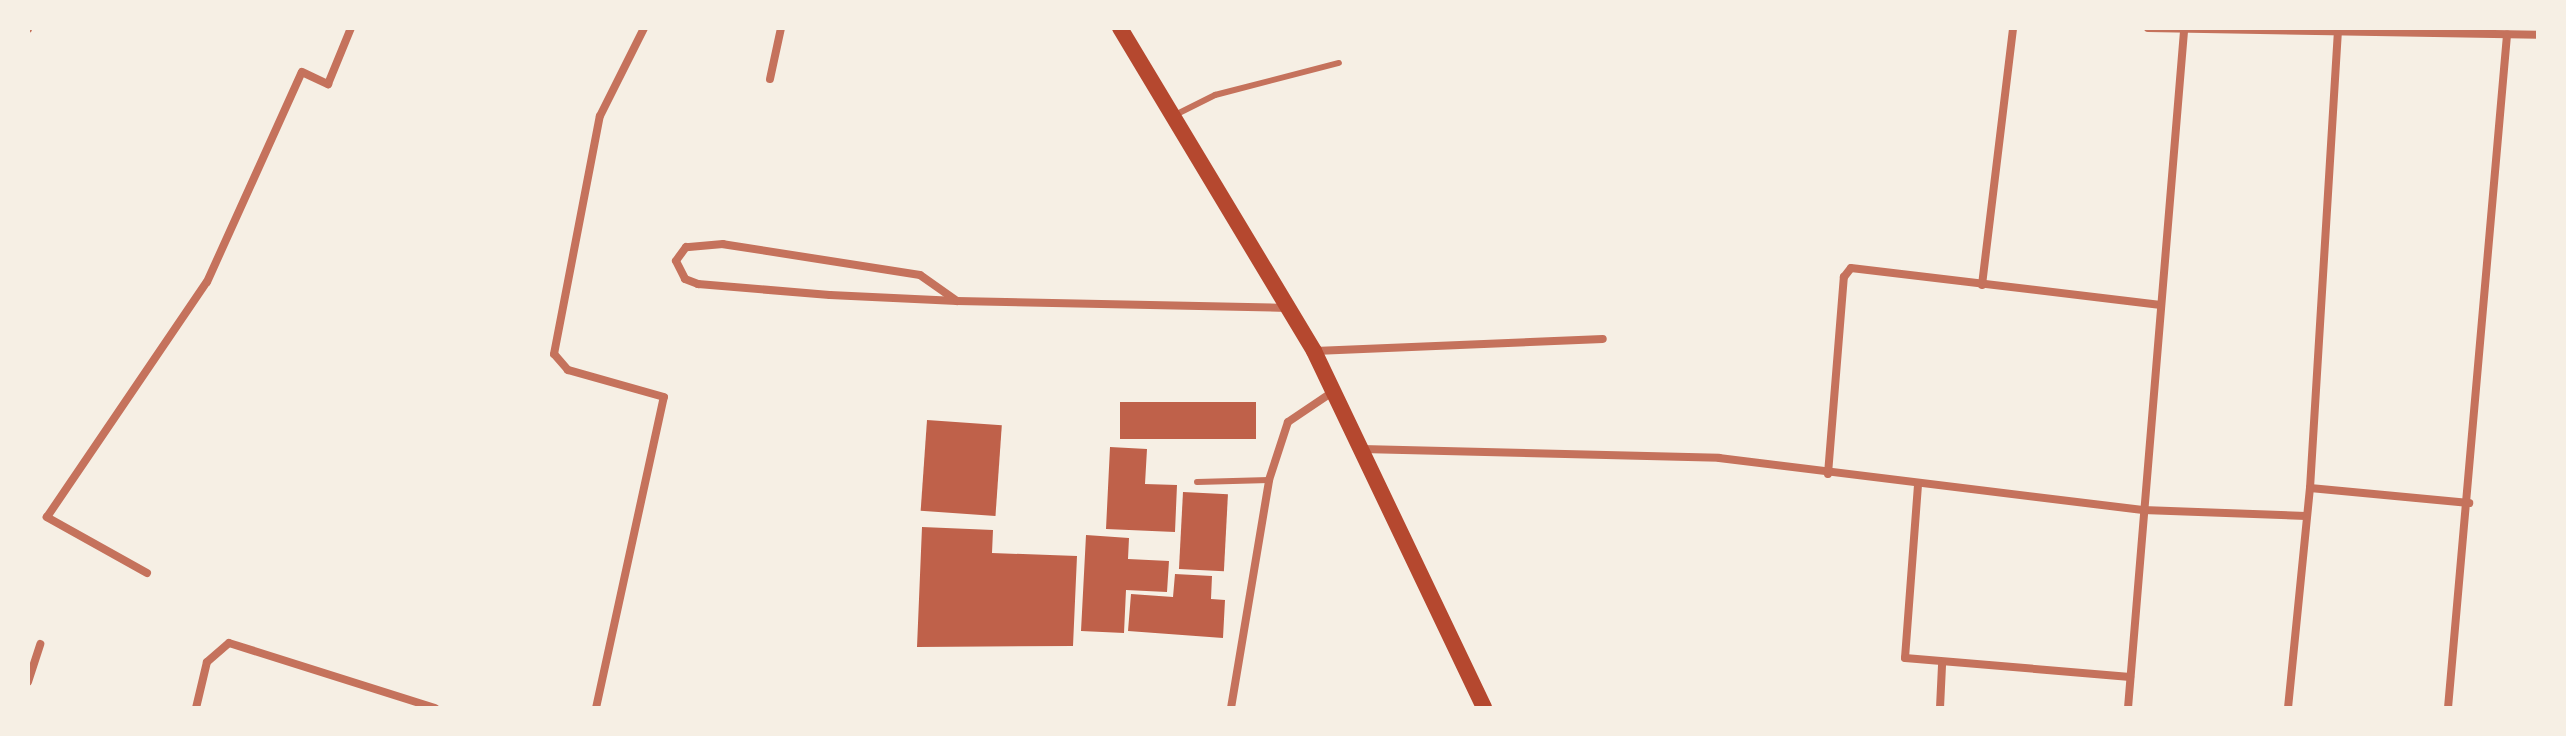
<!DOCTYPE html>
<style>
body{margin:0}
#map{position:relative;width:2566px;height:736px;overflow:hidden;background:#f6efe4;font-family:"Source Sans 3",sans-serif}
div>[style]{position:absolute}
.building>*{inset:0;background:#bf614a;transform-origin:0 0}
.service>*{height:6px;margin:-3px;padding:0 3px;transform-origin:3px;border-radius:3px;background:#c5725c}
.minor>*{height:8px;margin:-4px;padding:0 4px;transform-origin:4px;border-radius:4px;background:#c5725c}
.secondary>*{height:16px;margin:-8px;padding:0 8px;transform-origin:8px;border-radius:8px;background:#b5482f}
span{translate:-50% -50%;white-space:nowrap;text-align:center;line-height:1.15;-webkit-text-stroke:6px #f6efe4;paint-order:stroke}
.frame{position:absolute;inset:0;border:30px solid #f6efe4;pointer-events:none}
</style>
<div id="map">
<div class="building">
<i style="left:1256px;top:402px;width:37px;height:136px;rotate:90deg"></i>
<i style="left:927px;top:420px;width:75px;height:91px;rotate:4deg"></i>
<i style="clip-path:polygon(1110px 447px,1147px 449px,1145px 484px,1177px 485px,1175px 532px,1106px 529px)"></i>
<i style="left:1183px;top:492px;width:45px;height:77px;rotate:3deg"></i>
<i style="clip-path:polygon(922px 527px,993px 530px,992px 553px,1077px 556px,1073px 646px,917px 647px)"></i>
<i style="clip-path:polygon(1086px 535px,1129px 538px,1128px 559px,1169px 561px,1167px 592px,1126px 590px,1124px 633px,1081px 631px)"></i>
<i style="clip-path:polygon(1175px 574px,1212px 576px,1211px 599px,1225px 600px,1223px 638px,1128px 631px,1131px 594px,1173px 597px)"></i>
</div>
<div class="service">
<i style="left:1173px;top:116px;width:47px;rotate:-26.6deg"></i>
<i style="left:1215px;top:95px;width:128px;rotate:-14.5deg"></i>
<i style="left:1197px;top:482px;width:72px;rotate:-1.6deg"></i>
</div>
<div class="minor">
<i style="left:2148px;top:28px;width:390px;rotate:1deg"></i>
<i style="left:28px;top:29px;width:1px;rotate:-90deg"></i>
<i style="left:770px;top:79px;width:52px;rotate:-77.8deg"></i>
<i style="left:1982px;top:285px;width:259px;rotate:-83.1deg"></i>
<i style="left:957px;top:301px;width:45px;rotate:-144.9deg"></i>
<i style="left:920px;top:275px;width:199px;rotate:-171.1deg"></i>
<i style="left:723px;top:244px;width:37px;rotate:175deg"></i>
<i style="left:686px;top:247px;width:17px;rotate:126deg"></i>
<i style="left:676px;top:261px;width:20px;rotate:63deg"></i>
<i style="left:685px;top:279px;width:14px;rotate:21deg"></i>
<i style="left:698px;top:284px;width:132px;rotate:4.8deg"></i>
<i style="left:830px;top:295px;width:127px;rotate:2.7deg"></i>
<i style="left:957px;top:301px;width:331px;rotate:1.2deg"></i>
<i style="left:1315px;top:351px;width:288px;rotate:-2.4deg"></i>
<i style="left:1362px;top:449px;width:357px;rotate:1.4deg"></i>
<i style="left:1719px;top:458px;width:427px;rotate:7deg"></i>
<i style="left:2143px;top:510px;width:163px;rotate:2.1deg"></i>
<i style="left:1828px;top:474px;width:198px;rotate:-85.4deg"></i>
<i style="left:1844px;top:277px;width:11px;rotate:-52deg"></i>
<i style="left:1851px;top:268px;width:312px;rotate:6.8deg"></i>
<i style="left:1918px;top:485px;width:173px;rotate:94.3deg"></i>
<i style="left:1905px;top:658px;width:226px;rotate:4.8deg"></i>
<i style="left:2310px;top:488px;width:160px;rotate:5.4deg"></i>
<i style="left:147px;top:573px;width:115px;rotate:-150.8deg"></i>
<i style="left:47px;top:517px;width:284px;rotate:-55.8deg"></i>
<i style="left:207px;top:282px;width:230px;rotate:-65.7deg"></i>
<i style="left:302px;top:72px;width:29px;rotate:25deg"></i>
<i style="left:328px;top:84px;width:61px;rotate:-67.7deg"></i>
<i style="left:28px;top:682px;width:40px;rotate:-72deg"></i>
<i style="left:196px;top:708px;width:47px;rotate:-76.6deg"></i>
<i style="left:207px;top:662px;width:29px;rotate:-41deg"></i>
<i style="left:229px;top:643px;width:216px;rotate:17.5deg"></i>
<i style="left:596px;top:708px;width:318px;rotate:-77.7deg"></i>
<i style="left:664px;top:397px;width:100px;rotate:-164.3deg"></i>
<i style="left:568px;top:370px;width:21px;rotate:-131deg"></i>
<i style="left:554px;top:354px;width:242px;rotate:-79.1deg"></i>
<i style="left:600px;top:116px;width:98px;rotate:-63.4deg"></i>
<i style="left:1231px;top:708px;width:231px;rotate:-80.5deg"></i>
<i style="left:1269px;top:480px;width:61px;rotate:-71.9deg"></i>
<i style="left:1288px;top:422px;width:55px;rotate:-34deg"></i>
<i style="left:1940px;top:708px;width:43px;rotate:-87.3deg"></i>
<i style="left:2128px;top:708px;width:679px;rotate:-85.27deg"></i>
<i style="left:2288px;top:708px;width:221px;rotate:-84.3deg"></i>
<i style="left:2310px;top:488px;width:455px;rotate:-86.5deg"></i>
<i style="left:2448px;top:708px;width:676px;rotate:-84.99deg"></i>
</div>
<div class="secondary">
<i style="left:1120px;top:28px;width:377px;rotate:59deg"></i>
<i style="left:1314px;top:351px;width:395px;rotate:64.5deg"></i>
</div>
<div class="frame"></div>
</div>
